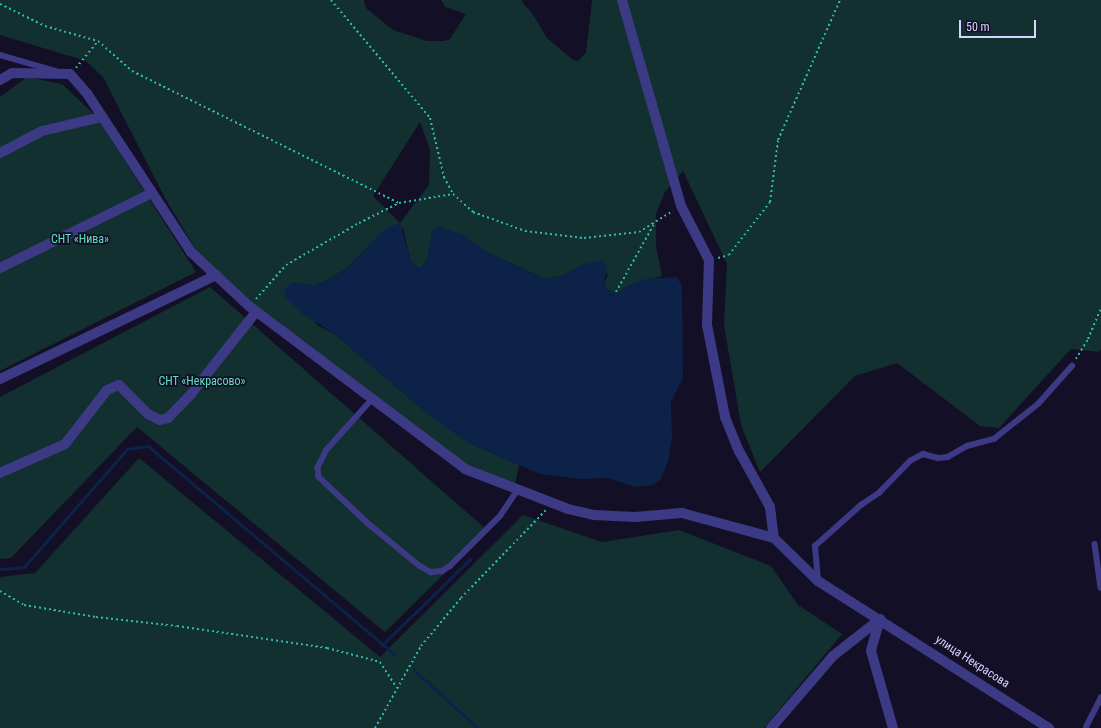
<!DOCTYPE html>
<meta charset="utf-8">
<style>
body{margin:0}
#map{position:relative;width:1101px;height:728px;overflow:hidden;background:#130f26;font-family:"Roboto Condensed",sans-serif}
div>[style]{position:absolute}
.green>*{inset:0;background:#12302f}
.water>*{inset:0;background:#0c2248}
.stream>*{height:3px;margin:-1.5px;padding:0 1.5px;transform-origin:1.5px;border-radius:1.5px;background:#0c2248}
.path>*{height:2px;margin-top:-1px;transform-origin:0;background:repeating-linear-gradient(90deg,#2fb8b0 0 2px,transparent 0 5px)}
.lane>*{height:5.5px;margin:-2.75px;padding:0 2.75px;transform-origin:2.75px;border-radius:2.75px;background:#3d3a85}
.street>*{height:10px;margin:-5px;padding:0 5px;transform-origin:5px;border-radius:5px;background:#3d3a85}
span{translate:-50% -50%;white-space:nowrap;text-align:center;line-height:1.15;-webkit-text-stroke:3.5px #130f26;paint-order:stroke}
.park-label{font-size:12px;color:#5fe0c0}
.street-label{font-size:12px;color:#d9d4ff}
.scale{position:absolute;left:959px;top:20px;width:77px;height:18px;box-sizing:border-box;border:2px solid #d9d4ff;border-top:0;padding-left:5px;font-size:12px;line-height:14px;white-space:nowrap;color:#d9d4ff;-webkit-text-stroke:3px #130f26;paint-order:stroke}
</style>
<div id="map">
<div class="green">
<i style="clip-path:polygon(evenodd,0 0,364px 0,366px 8px,393px 30px,427px 41px,444px 41px,450px 39px,466px 14px,445px 7px,441px 0,523px 0,522px 2px,532px 13px,547px 38px,573px 60px,578px 61px,586px 53px,592px 0,1101px 0,1101px 349px,1099px 352px,1071px 349px,999px 428px,980px 426px,897px 363px,855px 376px,760px 472px,741px 425px,724px 325px,727px 264px,683px 171px,665px 192px,656px 213px,656px 246px,662px 276px,629px 285px,616px 294px,606px 289px,604px 284px,608px 274px,581px 265px,562px 276px,545px 279px,489px 253px,461px 234px,432px 233px,427px 260px,420px 269px,411px 262px,403px 228px,385px 229px,347px 268px,330px 279px,314px 285px,291px 283px,317px 325px,336px 335px,428px 414px,469px 443px,519px 465px,514px 490px,455px 461px,262px 311px,199px 255px,165px 198px,103px 77px,86px 61px,0 35px,0 0,420px 122px,430px 150px,429px 185px,400px 223px,373px 196px,420px 122px)"></i>
<i style="clip-path:polygon(27px 77px,62px 84px,96px 116px,196px 272px,0 371px,0 97px)"></i>
<i style="clip-path:polygon(210px 287px,488px 531px,385px 632px,137px 427px,11px 558px,0 559px,0 397px)"></i>
<i style="clip-path:polygon(139px 458px,380px 657px,523px 515px,602px 542px,679px 530px,771px 566px,798px 605px,842px 634px,764px 728px,0 728px,0 577px,35px 573px)"></i>
</div>
<div class="water">
<i style="clip-path:polygon(400px 223px,411px 262px,420px 269px,427px 260px,432px 233px,435px 228px,440px 227px,461px 234px,489px 253px,545px 279px,562px 276px,581px 265px,602px 260px,607px 268px,604px 284px,605px 289px,616px 294px,629px 285px,645px 279px,677px 277px,682px 286px,683px 378px,671px 402px,672px 438px,668px 462px,661px 479px,652px 485px,635px 487px,608px 478px,580px 479px,540px 474px,469px 443px,428px 414px,336px 335px,300px 312px,285px 297px,284px 291px,291px 283px,314px 285px,330px 279px,347px 268px,385px 229px)"></i>
</div>
<div class="stream">
<i style="left:0;top:569px;width:24px;rotate:-5deg"></i>
<i style="left:24px;top:567px;width:157px;rotate:-48.9deg"></i>
<i style="left:127px;top:449px;width:21px;rotate:-8deg"></i>
<i style="left:148px;top:446px;width:322px;rotate:40.2deg"></i>
<i style="left:382px;top:645px;width:123px;rotate:-44.3deg"></i>
<i style="left:414px;top:670px;width:86px;rotate:42.2deg"></i>
</div>
<div class="path">
<i style="left:331px;top:0;width:154px;rotate:50deg"></i>
<i style="left:430px;top:118px;width:61px;rotate:76.7deg"></i>
<i style="left:444px;top:177px;width:19px;rotate:62deg"></i>
<i style="left:453px;top:194px;width:27px;rotate:42deg"></i>
<i style="left:473px;top:212px;width:55px;rotate:20.1deg"></i>
<i style="left:525px;top:231px;width:59px;rotate:6.8deg"></i>
<i style="left:584px;top:238px;width:55px;rotate:-6.2deg"></i>
<i style="left:639px;top:232px;width:40px;rotate:-32deg"></i>
<i style="left:0;top:4px;width:50px;rotate:26.1deg"></i>
<i style="left:45px;top:26px;width:55px;rotate:15.8deg"></i>
<i style="left:98px;top:41px;width:45px;rotate:41.4deg"></i>
<i style="left:132px;top:71px;width:298px;rotate:26.3deg"></i>
<i style="left:76px;top:68px;width:35px;rotate:-51deg"></i>
<i style="left:718px;top:258px;width:11px;rotate:-15deg"></i>
<i style="left:729px;top:255px;width:67px;rotate:-52.3deg"></i>
<i style="left:770px;top:202px;width:63px;rotate:-82.6deg"></i>
<i style="left:778px;top:140px;width:153px;rotate:-66.1deg"></i>
<i style="left:616px;top:292px;width:78px;rotate:-60.8deg"></i>
<i style="left:256px;top:299px;width:45px;rotate:-48.6deg"></i>
<i style="left:286px;top:265px;width:84px;rotate:-29.9deg"></i>
<i style="left:359px;top:223px;width:45px;rotate:-26.6deg"></i>
<i style="left:399px;top:203px;width:55px;rotate:-9.5deg"></i>
<i style="left:1076px;top:359px;width:23px;rotate:-59deg"></i>
<i style="left:1088px;top:339px;width:33px;rotate:-67deg"></i>
<i style="left:0;top:591px;width:28px;rotate:30deg"></i>
<i style="left:24px;top:605px;width:73px;rotate:9.5deg"></i>
<i style="left:96px;top:617px;width:81px;rotate:6.3deg"></i>
<i style="left:177px;top:626px;width:152px;rotate:8.3deg"></i>
<i style="left:327px;top:648px;width:55px;rotate:14.8deg"></i>
<i style="left:380px;top:662px;width:31px;rotate:57deg"></i>
<i style="left:375px;top:728px;width:94px;rotate:-60.7deg"></i>
<i style="left:421px;top:646px;width:62px;rotate:-50.2deg"></i>
<i style="left:461px;top:598px;width:122px;rotate:-46deg"></i>
</div>
<div class="lane">
<i style="left:0;top:55px;width:58px;rotate:15.9deg"></i>
<i style="left:372px;top:400px;width:67px;rotate:132deg"></i>
<i style="left:327px;top:450px;width:20px;rotate:117deg"></i>
<i style="left:318px;top:468px;width:9px;rotate:84deg"></i>
<i style="left:319px;top:477px;width:70px;rotate:43.3deg"></i>
<i style="left:370px;top:525px;width:65px;rotate:39.4deg"></i>
<i style="left:420px;top:566px;width:13px;rotate:29deg"></i>
<i style="left:431px;top:572px;width:11px;rotate:-5deg"></i>
<i style="left:442px;top:571px;width:9px;rotate:-32deg"></i>
<i style="left:450px;top:566px;width:71px;rotate:-45deg"></i>
<i style="left:500px;top:516px;width:32px;rotate:-56deg"></i>
<i style="left:1095px;top:544px;width:44px;rotate:82.2deg"></i>
<i style="left:818px;top:581px;width:35px;rotate:-95deg"></i>
<i style="left:815px;top:546px;width:62px;rotate:-41.7deg"></i>
<i style="left:861px;top:505px;width:22px;rotate:-34deg"></i>
<i style="left:879px;top:493px;width:45px;rotate:-45.9deg"></i>
<i style="left:910px;top:461px;width:15px;rotate:-28deg"></i>
<i style="left:923px;top:454px;width:16px;rotate:15deg"></i>
<i style="left:938px;top:458px;width:10px;rotate:-6deg"></i>
<i style="left:948px;top:457px;width:22px;rotate:-30deg"></i>
<i style="left:967px;top:446px;width:28px;rotate:-15deg"></i>
<i style="left:994px;top:439px;width:56px;rotate:-38.5deg"></i>
<i style="left:1038px;top:404px;width:51px;rotate:-48.2deg"></i>
<i style="left:1086px;top:727px;width:33px;rotate:-63deg"></i>
</div>
<div class="street">
<i style="left:622px;top:0;width:214px;rotate:74deg"></i>
<i style="left:681px;top:206px;width:61px;rotate:62.6deg"></i>
<i style="left:709px;top:260px;width:65px;rotate:91.8deg"></i>
<i style="left:707px;top:325px;width:94px;rotate:78.9deg"></i>
<i style="left:725px;top:417px;width:37px;rotate:68deg"></i>
<i style="left:739px;top:451px;width:64px;rotate:61deg"></i>
<i style="left:770px;top:507px;width:31px;rotate:83deg"></i>
<i style="left:774px;top:538px;width:62px;rotate:44.3deg"></i>
<i style="left:818px;top:581px;width:274px;rotate:32.5deg"></i>
<i style="left:0;top:80px;width:14px;rotate:-30deg"></i>
<i style="left:12px;top:73px;width:58px;rotate:1deg"></i>
<i style="left:70px;top:74px;width:28px;rotate:49deg"></i>
<i style="left:88px;top:95px;width:188px;rotate:56.7deg"></i>
<i style="left:191px;top:252px;width:79px;rotate:43deg"></i>
<i style="left:249px;top:306px;width:271px;rotate:37deg"></i>
<i style="left:465px;top:469px;width:110px;rotate:21.2deg"></i>
<i style="left:568px;top:509px;width:27px;rotate:13deg"></i>
<i style="left:594px;top:515px;width:41px;rotate:2.8deg"></i>
<i style="left:635px;top:517px;width:47px;rotate:-4.9deg"></i>
<i style="left:682px;top:513px;width:95px;rotate:15.2deg"></i>
<i style="left:0;top:153px;width:47px;rotate:-27.6deg"></i>
<i style="left:42px;top:131px;width:62px;rotate:-13.1deg"></i>
<i style="left:0;top:268px;width:169px;rotate:-26.3deg"></i>
<i style="left:0;top:379px;width:240px;rotate:-25.7deg"></i>
<i style="left:0;top:473px;width:71px;rotate:-24deg"></i>
<i style="left:65px;top:444px;width:68px;rotate:-52.1deg"></i>
<i style="left:107px;top:390px;width:13px;rotate:-23deg"></i>
<i style="left:119px;top:385px;width:41px;rotate:45deg"></i>
<i style="left:148px;top:414px;width:13px;rotate:27deg"></i>
<i style="left:160px;top:420px;width:8px;rotate:-14deg"></i>
<i style="left:168px;top:418px;width:33px;rotate:-46deg"></i>
<i style="left:191px;top:394px;width:105px;rotate:-51.6deg"></i>
<i style="left:880px;top:619px;width:33px;rotate:106deg"></i>
<i style="left:871px;top:651px;width:80px;rotate:74.1deg"></i>
<i style="left:771px;top:728px;width:95px;rotate:-49.3deg"></i>
<i style="left:833px;top:656px;width:60px;rotate:-38.2deg"></i>
</div>
<div class="park-label">
<span style="left:80px;top:240px">СНТ «Нива»</span>
<span style="left:202px;top:382px">СНТ «Некрасово»</span>
</div>
<div class="street-label">
<span style="left:972px;top:662px;rotate:33deg">улица Некрасова</span>
</div>
<div class="scale">50 m</div>
</div>
